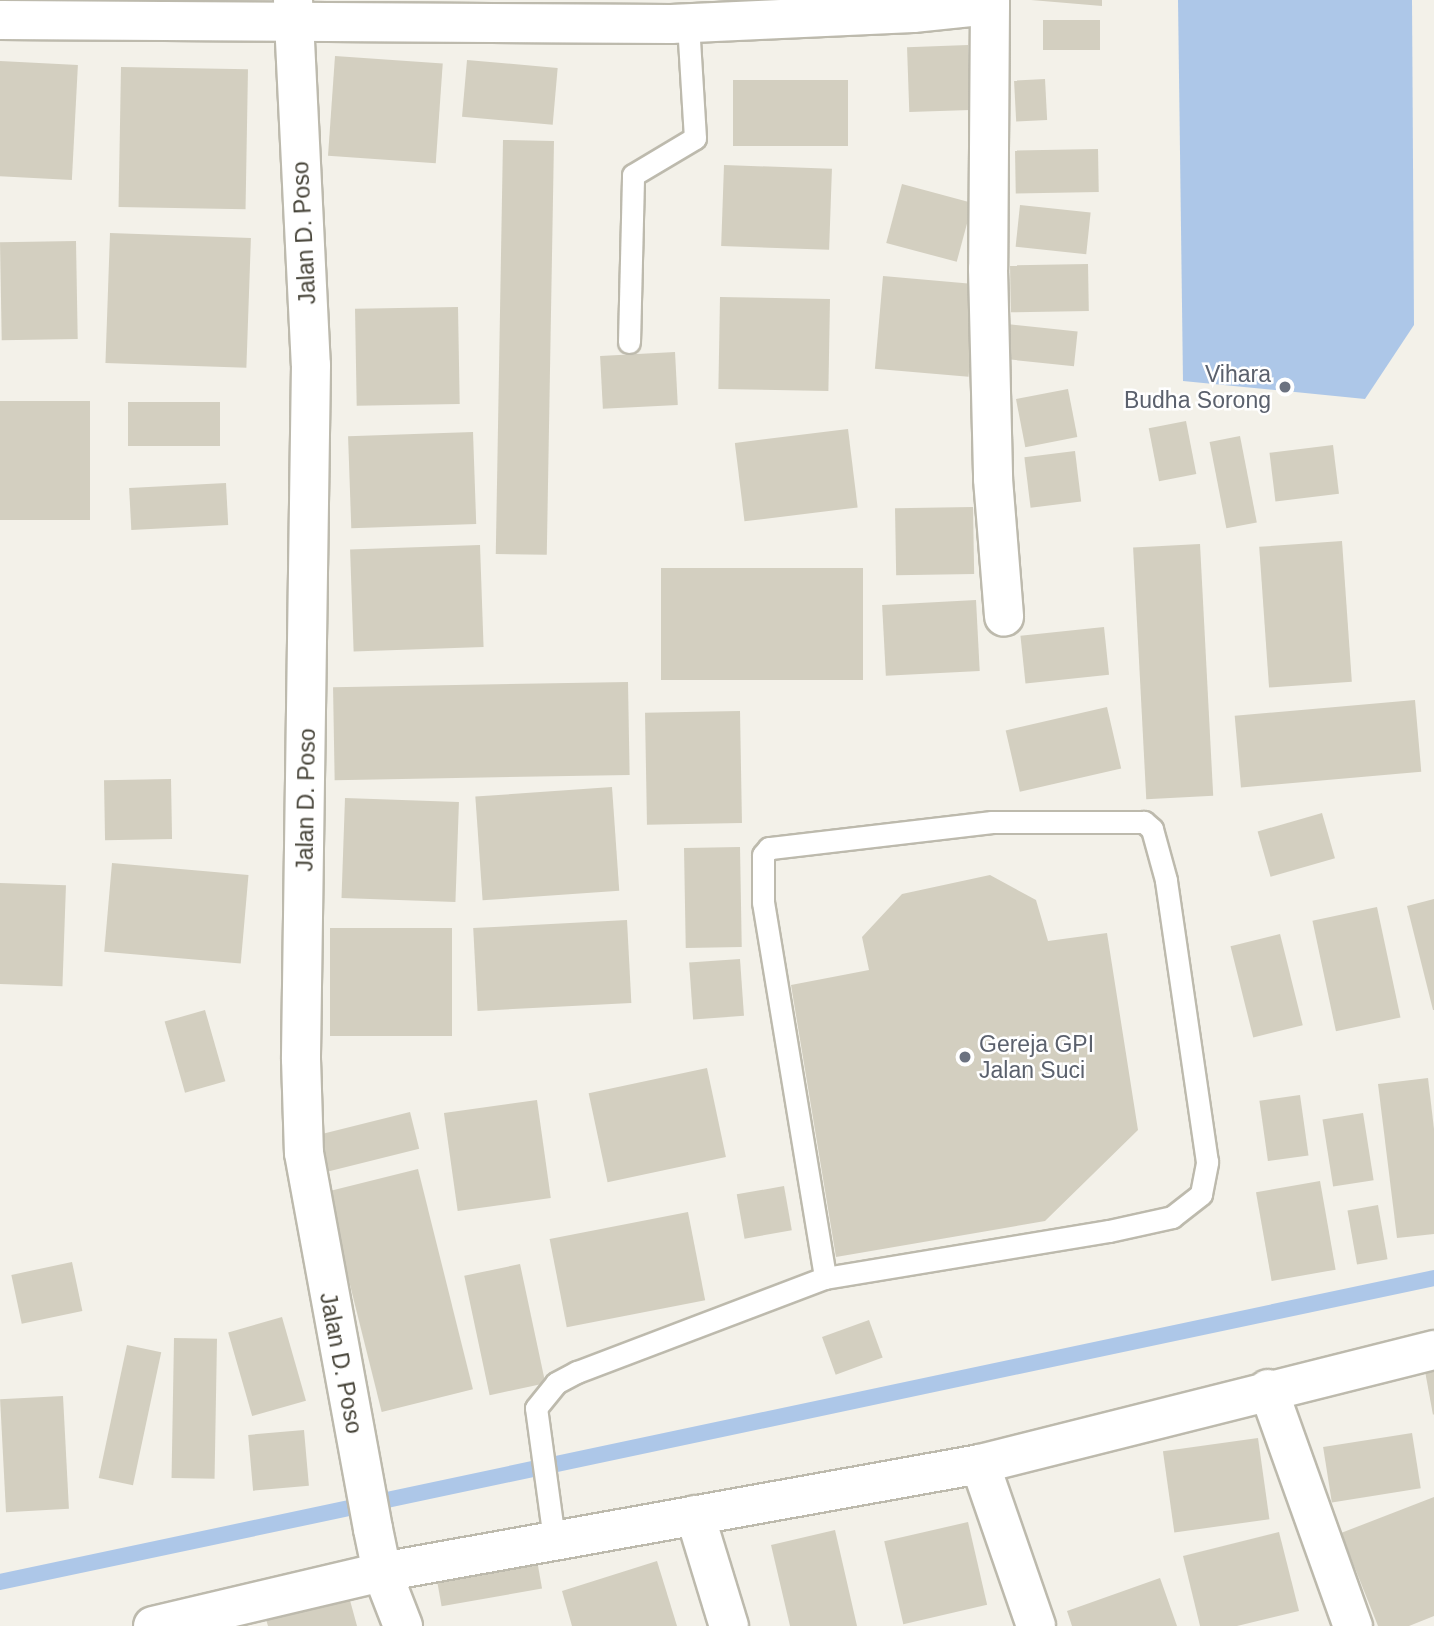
<!DOCTYPE html>
<style>
body{margin:0}
#map{position:relative;width:1434px;height:1626px;overflow:hidden;background:#f3f1e9;font-family:Helvetica,sans-serif}
div>[style]{position:absolute}
.water>*{inset:0;background:#adc7e8}
.stream>*{height:16px;margin:-8px;padding:0 8px;transform-origin:8px;border-radius:8px;background:#adc7e8}
.building>*{inset:0;background:#d3cfc0;transform-origin:0 0}
.roads{filter:drop-shadow(2px 0 #bdbaad) drop-shadow(-2px 0 #bdbaad) drop-shadow(0 2px #bdbaad) drop-shadow(0 -2px #bdbaad)}
.service>*{height:21px;margin:-10.5px;padding:0 10.5px;transform-origin:10.5px;border-radius:10.5px;background:#fff}
.minor>*{height:38px;margin:-19px;padding:0 19px;transform-origin:19px;border-radius:19px;background:#fff}
.dots>*{width:19px;height:19px;translate:-50% -50%;box-sizing:border-box;border:4px solid #fff;border-radius:50%}
span{translate:-50% -50%;white-space:nowrap;text-align:center;line-height:1.15;-webkit-text-stroke:5px #fff;paint-order:stroke}
.street-label{font-size:23px;color:#464338}
.worship-label{font-size:23px;color:#5b616d}
.right{translate:-100% -50%;text-align:right}
.left{translate:0 -50%;text-align:left}
</style>
<div id="map">
<div class="water">
<i style="clip-path:polygon(1178px 0,1412px 0,1414px 325px,1365px 399px,1183px 381px)"></i>
</div>
<div class="stream">
<i style="left:0;top:1582px;width:1466px;rotate:-11.97deg"></i>
</div>
<div class="building">
<i style="clip-path:polygon(1031px 0,1102px 0,1102px 6px)"></i>
<i style="left:1043px;top:20px;width:57px;height:30px"></i>
<i style="left:968px;top:45px;width:65px;height:61px;rotate:88deg"></i>
<i style="left:335px;top:56px;width:108px;height:100px;rotate:4deg"></i>
<i style="left:467px;top:60px;width:91px;height:57px;rotate:5deg"></i>
<i style="left:0;top:61px;width:78px;height:115px;rotate:3deg"></i>
<i style="left:121px;top:67px;width:127px;height:140px;rotate:1deg"></i>
<i style="left:1045px;top:79px;width:41px;height:31px;rotate:87deg"></i>
<i style="left:733px;top:80px;width:115px;height:66px"></i>
<i style="left:503px;top:140px;width:51px;height:414px;rotate:1deg"></i>
<i style="left:1098px;top:149px;width:43px;height:83px;rotate:89deg"></i>
<i style="left:724px;top:165px;width:108px;height:81px;rotate:2deg"></i>
<i style="left:902px;top:184px;width:73px;height:61px;rotate:15deg"></i>
<i style="left:1020px;top:205px;width:71px;height:42px;rotate:6deg"></i>
<i style="left:110px;top:233px;width:141px;height:130px;rotate:2deg"></i>
<i style="left:76px;top:241px;width:98px;height:76px;rotate:89deg"></i>
<i style="left:1088px;top:264px;width:47px;height:78px;rotate:89deg"></i>
<i style="left:883px;top:276px;width:94px;height:93px;rotate:5deg"></i>
<i style="left:720px;top:297px;width:110px;height:92px;rotate:1deg"></i>
<i style="left:458px;top:307px;width:97px;height:103px;rotate:89deg"></i>
<i style="left:1007px;top:324px;width:71px;height:35px;rotate:6deg"></i>
<i style="left:675px;top:352px;width:53px;height:75px;rotate:87deg"></i>
<i style="left:1068px;top:389px;width:49px;height:53px;rotate:79deg"></i>
<i style="left:90px;top:401px;width:119px;height:90px;rotate:90deg"></i>
<i style="left:128px;top:402px;width:92px;height:44px"></i>
<i style="left:1186px;top:421px;width:54px;height:38px;rotate:79deg"></i>
<i style="left:848px;top:429px;width:79px;height:114px;rotate:83deg"></i>
<i style="left:473px;top:432px;width:92px;height:125px;rotate:88deg"></i>
<i style="left:1240px;top:436px;width:88px;height:31px;rotate:79deg"></i>
<i style="left:1333px;top:445px;width:49px;height:64px;rotate:83deg"></i>
<i style="left:1075px;top:451px;width:51px;height:51px;rotate:83deg"></i>
<i style="left:226px;top:483px;width:42px;height:97px;rotate:87deg"></i>
<i style="left:973px;top:507px;width:67px;height:78px;rotate:89deg"></i>
<i style="left:1342px;top:541px;width:141px;height:83px;rotate:86deg"></i>
<i style="left:1200px;top:544px;width:252px;height:67px;rotate:87deg"></i>
<i style="left:480px;top:545px;width:102px;height:130px;rotate:88deg"></i>
<i style="left:661px;top:568px;width:202px;height:112px"></i>
<i style="left:976px;top:600px;width:71px;height:94px;rotate:87deg"></i>
<i style="left:1104px;top:627px;width:48px;height:84px;rotate:84deg"></i>
<i style="left:628px;top:682px;width:93px;height:295px;rotate:89deg"></i>
<i style="left:1415px;top:700px;width:72px;height:181px;rotate:85deg"></i>
<i style="left:1107px;top:707px;width:63px;height:104px;rotate:77deg"></i>
<i style="left:740px;top:711px;width:112px;height:95px;rotate:89deg"></i>
<i style="left:171px;top:779px;width:60px;height:67px;rotate:89deg"></i>
<i style="left:612px;top:787px;width:104px;height:137px;rotate:86deg"></i>
<i style="left:345px;top:798px;width:114px;height:100px;rotate:2deg"></i>
<i style="left:1322px;top:813px;width:47px;height:67px;rotate:74deg"></i>
<i style="left:740px;top:847px;width:100px;height:56px;rotate:89deg"></i>
<i style="left:112px;top:863px;width:137px;height:89px;rotate:5deg"></i>
<i style="clip-path:polygon(990px 875px,1036px 900px,1048px 941px,1107px 933px,1138px 1130px,1045px 1221px,836px 1257px,791px 985px,869px 970px,862px 937px,902px 894px)"></i>
<i style="left:0;top:883px;width:66px;height:101px;rotate:2deg"></i>
<i style="clip-path:polygon(1434px 899px,1434px 1010px,1433px 1010px,1407px 906px)"></i>
<i style="left:1377px;top:907px;width:113px;height:66px;rotate:78deg"></i>
<i style="left:627px;top:920px;width:83px;height:154px;rotate:87deg"></i>
<i style="left:330px;top:928px;width:122px;height:108px"></i>
<i style="left:1280px;top:934px;width:94px;height:51px;rotate:76deg"></i>
<i style="left:740px;top:959px;width:57px;height:51px;rotate:86deg"></i>
<i style="left:205px;top:1010px;width:74px;height:42px;rotate:74deg"></i>
<i style="left:707px;top:1068px;width:91px;height:121px;rotate:78deg"></i>
<i style="clip-path:polygon(1428px 1078px,1434px 1129px,1434px 1234px,1397px 1238px,1378px 1084px)"></i>
<i style="left:1300px;top:1095px;width:61px;height:41px;rotate:82deg"></i>
<i style="left:537px;top:1100px;width:99px;height:94px;rotate:82deg"></i>
<i style="left:410px;top:1112px;width:38px;height:98px;rotate:76deg"></i>
<i style="left:1363px;top:1113px;width:68px;height:41px;rotate:81deg"></i>
<i style="left:418px;top:1169px;width:227px;height:94px;rotate:76deg"></i>
<i style="left:1320px;top:1181px;width:90px;height:65px;rotate:80deg"></i>
<i style="left:784px;top:1186px;width:45px;height:48px;rotate:80deg"></i>
<i style="left:1378px;top:1205px;width:55px;height:31px;rotate:80deg"></i>
<i style="left:688px;top:1212px;width:90px;height:141px;rotate:79deg"></i>
<i style="left:72px;top:1262px;width:50px;height:62px;rotate:78deg"></i>
<i style="left:520px;top:1264px;width:122px;height:57px;rotate:78deg"></i>
<i style="left:282px;top:1317px;width:87px;height:56px;rotate:74deg"></i>
<i style="left:869px;top:1320px;width:40px;height:50px;rotate:70deg"></i>
<i style="left:174px;top:1338px;width:43px;height:140px;rotate:1deg"></i>
<i style="left:127px;top:1345px;width:35px;height:136px;rotate:12deg"></i>
<i style="clip-path:polygon(1434px 1369px,1434px 1414px,1433px 1415px,1425px 1371px)"></i>
<i style="left:63px;top:1396px;width:113px;height:63px;rotate:87deg"></i>
<i style="left:304px;top:1430px;width:56px;height:56px;rotate:85deg"></i>
<i style="left:1412px;top:1433px;width:56px;height:90px;rotate:81deg"></i>
<i style="left:1258px;top:1438px;width:82px;height:96px;rotate:82deg"></i>
<i style="clip-path:polygon(1434px 1497px,1434px 1616px,1409px 1626px,1378px 1626px,1341px 1533px)"></i>
<i style="left:968px;top:1522px;width:85px;height:86px;rotate:77deg"></i>
<i style="clip-path:polygon(835px 1530px,857px 1626px,790px 1626px,771px 1545px)"></i>
<i style="clip-path:polygon(1279px 1532px,1299px 1611px,1237px 1626px,1200px 1626px,1183px 1556px)"></i>
<i style="left:537px;top:1560px;width:29px;height:102px;rotate:80deg"></i>
<i style="clip-path:polygon(657px 1561px,677px 1626px,572px 1626px,562px 1591px)"></i>
<i style="clip-path:polygon(1160px 1578px,1177px 1626px,1072px 1626px,1067px 1611px)"></i>
<i style="clip-path:polygon(348px 1593px,357px 1626px,268px 1626px,265px 1616px)"></i>
</div>
<div class="roads">
<div class="service">
<i style="left:629px;top:342px;width:167px;rotate:-88.6deg"></i>
<i style="left:633px;top:175px;width:72px;rotate:-30.8deg"></i>
<i style="left:695px;top:138px;width:115px;rotate:-93.5deg"></i>
<i style="left:554px;top:1539px;width:132px;rotate:-97.8deg"></i>
<i style="left:536px;top:1408px;width:32px;rotate:-51deg"></i>
<i style="left:556px;top:1383px;width:24px;rotate:-28deg"></i>
<i style="left:577px;top:1372px;width:265px;rotate:-20.8deg"></i>
<i style="left:825px;top:1278px;width:288px;rotate:-9.4deg"></i>
<i style="left:1109px;top:1231px;width:65px;rotate:-12.5deg"></i>
<i style="left:1172px;top:1217px;width:37px;rotate:-38deg"></i>
<i style="left:1201px;top:1194px;width:33px;rotate:-79deg"></i>
<i style="left:1207px;top:1162px;width:285px;rotate:-98.3deg"></i>
<i style="left:1166px;top:880px;width:53px;rotate:-105.4deg"></i>
<i style="left:1152px;top:829px;width:11px;rotate:-139deg"></i>
<i style="left:1144px;top:822px;width:152px;rotate:180deg"></i>
<i style="left:992px;top:822px;width:225px;rotate:173.3deg"></i>
<i style="left:769px;top:848px;width:9px;rotate:131deg"></i>
<i style="left:763px;top:855px;width:47px;rotate:90deg"></i>
<i style="left:763px;top:902px;width:381px;rotate:80.6deg"></i>
</div>
<div class="minor">
<i style="left:293px;top:0;width:365px;rotate:87.2deg"></i>
<i style="left:311px;top:365px;width:694px;rotate:90.83deg"></i>
<i style="left:301px;top:1059px;width:94px;rotate:88.2deg"></i>
<i style="left:304px;top:1153px;width:382px;rotate:79.6deg"></i>
<i style="left:373px;top:1529px;width:44px;rotate:78.2deg"></i>
<i style="left:382px;top:1572px;width:58px;rotate:68.7deg"></i>
<i style="left:990px;top:5px;width:264px;rotate:90.4deg"></i>
<i style="left:988px;top:269px;width:210px;rotate:88.6deg"></i>
<i style="left:993px;top:479px;width:138px;rotate:85.4deg"></i>
<i style="left:0;top:20px;width:671px;rotate:0.34deg"></i>
<i style="left:671px;top:24px;width:242px;rotate:-2.6deg"></i>
<i style="left:913px;top:13px;width:77px;rotate:-5.9deg"></i>
<i style="left:990px;top:5px;width:5px;rotate:-90deg"></i>
<i style="left:1268px;top:1389px;width:252px;rotate:70.3deg"></i>
<i style="left:980px;top:1464px;width:171px;rotate:70.9deg"></i>
<i style="left:695px;top:1515px;width:116px;rotate:73deg"></i>
<i style="left:153px;top:1626px;width:235px;rotate:-13.3deg"></i>
<i style="left:382px;top:1572px;width:608px;rotate:-10.24deg"></i>
<i style="left:980px;top:1464px;width:468px;rotate:-14.1deg"></i>
</div>
</div>
<div class="dots">
<i style="left:1285px;top:387px;background:#6b7280"></i>
<i style="left:965px;top:1057px;background:#6b7280"></i>
</div>
<div class="street-label">
<span style="left:304px;top:233px;rotate:-93deg">Jalan D. Poso</span>
<span style="left:306px;top:800px;rotate:-89deg">Jalan D. Poso</span>
<span style="left:341px;top:1363px;rotate:79deg">Jalan D. Poso</span>
</div>
<div class="worship-label">
<span class="right" style="left:1271px;top:387px">Vihara<br>Budha Sorong</span>
<span class="left" style="left:979px;top:1057px">Gereja GPI<br>Jalan Suci</span>
</div>
</div>
